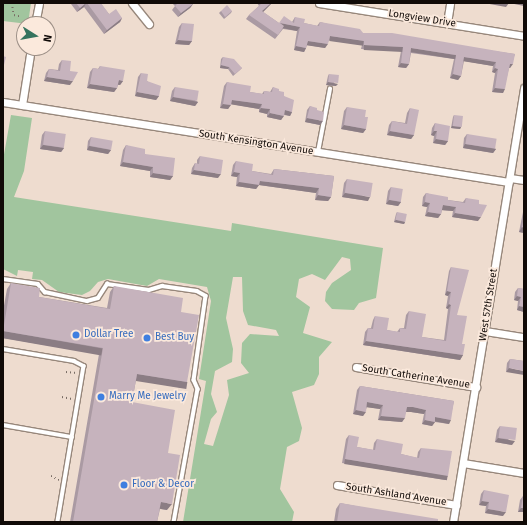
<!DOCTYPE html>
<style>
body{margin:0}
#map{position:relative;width:527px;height:525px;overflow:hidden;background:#eedccf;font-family:"Fira Sans",sans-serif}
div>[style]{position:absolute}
.green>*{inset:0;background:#a1c59e}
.path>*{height:1.5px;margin-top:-0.75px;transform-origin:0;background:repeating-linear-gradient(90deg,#796d65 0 1px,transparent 0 4px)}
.roads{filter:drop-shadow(1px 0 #97877b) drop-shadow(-1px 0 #97877b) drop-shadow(0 1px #97877b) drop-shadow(0 -1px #97877b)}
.service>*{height:3.5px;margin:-1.75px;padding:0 1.75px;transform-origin:1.75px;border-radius:1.75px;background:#fff}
.minor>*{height:7px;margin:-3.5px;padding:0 3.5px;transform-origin:3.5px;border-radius:3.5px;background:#fff}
.wall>*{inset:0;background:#aa9aa3}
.shaded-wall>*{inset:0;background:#8b7d84;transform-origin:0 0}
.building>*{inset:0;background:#c6b3bd;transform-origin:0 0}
.dots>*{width:11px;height:11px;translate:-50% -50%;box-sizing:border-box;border:2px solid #fbe9dc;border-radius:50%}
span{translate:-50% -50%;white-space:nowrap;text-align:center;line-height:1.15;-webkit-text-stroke:3.5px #fbe9dc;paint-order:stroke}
.street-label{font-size:10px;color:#100a07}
.shop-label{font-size:10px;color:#366cbe}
.left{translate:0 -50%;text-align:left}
.frame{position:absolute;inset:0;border:4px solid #100a07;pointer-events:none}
.north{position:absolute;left:16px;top:16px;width:40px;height:40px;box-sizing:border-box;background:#fbe9dc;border:1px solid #9d9087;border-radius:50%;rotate:101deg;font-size:11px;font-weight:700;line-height:16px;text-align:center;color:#100a07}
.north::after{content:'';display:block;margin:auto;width:14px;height:18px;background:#35735e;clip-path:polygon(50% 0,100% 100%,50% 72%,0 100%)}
</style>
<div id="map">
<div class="green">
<i style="clip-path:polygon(3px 3px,31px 3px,28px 24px,3px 21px)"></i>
<i style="clip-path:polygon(evenodd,11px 115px,32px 118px,24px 171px,14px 197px,231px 231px,232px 223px,383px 248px,376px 298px,359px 303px,354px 310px,332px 309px,325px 301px,326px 292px,332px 283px,351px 270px,350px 259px,342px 257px,325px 280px,312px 274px,299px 279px,296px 297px,310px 307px,303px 333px,332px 342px,319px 357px,319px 374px,314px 385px,292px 392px,302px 428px,299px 441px,287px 447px,280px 489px,294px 512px,292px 522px,183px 522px,206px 381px,199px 379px,211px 301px,207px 287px,159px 279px,147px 286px,108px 279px,98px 282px,90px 291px,82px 295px,59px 292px,42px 280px,32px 279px,33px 272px,18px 270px,17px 276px,3px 269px,3px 160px,11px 115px,233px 277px,242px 277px,243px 311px,248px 325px,276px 330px,279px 336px,250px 334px,242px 343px,241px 363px,249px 373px,227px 380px,229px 395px,213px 446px,204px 444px,211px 419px,217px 412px,211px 394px,215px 371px,232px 362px,233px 349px,226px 318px,233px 277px)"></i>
</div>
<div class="path">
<i style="left:12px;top:3px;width:12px;rotate:81deg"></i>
<i style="left:14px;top:15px;width:8px;rotate:14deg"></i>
<i style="left:66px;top:372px;width:11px;rotate:5deg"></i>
<i style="left:62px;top:397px;width:10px;rotate:11deg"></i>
<i style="left:51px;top:476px;width:9px;rotate:27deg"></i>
</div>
<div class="roads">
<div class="service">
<i style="left:318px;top:152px;width:64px;rotate:-79.2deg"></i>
<i style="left:3px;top:279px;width:35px;rotate:8deg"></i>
<i style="left:38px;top:284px;width:11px;rotate:49deg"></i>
<i style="left:45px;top:292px;width:43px;rotate:12.1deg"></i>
<i style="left:87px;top:301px;width:11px;rotate:-15deg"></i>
<i style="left:98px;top:298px;width:17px;rotate:-57deg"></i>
<i style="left:107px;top:284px;width:42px;rotate:8.1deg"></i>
<i style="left:149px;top:290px;width:14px;rotate:-17deg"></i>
<i style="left:162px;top:286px;width:35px;rotate:8deg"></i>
<i style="left:197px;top:291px;width:10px;rotate:29deg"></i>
<i style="left:206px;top:296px;width:85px;rotate:98.1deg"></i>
<i style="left:194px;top:380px;width:10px;rotate:66deg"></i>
<i style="left:198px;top:389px;width:135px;rotate:100.2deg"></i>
<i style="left:3px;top:349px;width:72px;rotate:9.6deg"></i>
<i style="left:74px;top:361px;width:11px;rotate:27deg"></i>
<i style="left:84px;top:366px;width:158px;rotate:99.5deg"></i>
<i style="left:3px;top:425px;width:70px;rotate:9.9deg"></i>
</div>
<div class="minor">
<i style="left:132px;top:3px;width:27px;rotate:51deg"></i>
<i style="left:319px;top:3px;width:208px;rotate:9.1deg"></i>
<i style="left:447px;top:23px;width:20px;rotate:-81deg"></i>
<i style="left:35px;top:24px;width:21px;rotate:-79deg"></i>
<i style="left:3px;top:102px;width:512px;rotate:8.98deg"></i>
<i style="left:22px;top:105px;width:58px;rotate:-81deg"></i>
<i style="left:510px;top:178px;width:14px;rotate:8deg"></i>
<i style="left:485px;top:331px;width:39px;rotate:9deg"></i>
<i style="left:356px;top:367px;width:122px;rotate:9.5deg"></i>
<i style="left:463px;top:463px;width:62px;rotate:9.3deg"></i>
<i style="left:337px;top:485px;width:121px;rotate:9.5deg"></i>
<i style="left:453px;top:522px;width:440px;rotate:-80.7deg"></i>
</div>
</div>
<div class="wall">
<i style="clip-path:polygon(72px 3px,102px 3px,101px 4px,109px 14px,122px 18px,120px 22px,104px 34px,84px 7px,77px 12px,71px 4px)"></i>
<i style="clip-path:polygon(172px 3px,192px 3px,193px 4px,190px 8px,178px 17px,172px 10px,175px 6px)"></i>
<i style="clip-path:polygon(257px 3px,272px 3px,263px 12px,279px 23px,292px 22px,295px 17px,304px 23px,317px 26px,320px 22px,363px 33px,515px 54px,510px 68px,509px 68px,503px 93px,492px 92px,495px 73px,492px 72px,493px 66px,464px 61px,461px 76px,458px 80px,450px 78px,454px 59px,411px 53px,409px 64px,406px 68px,398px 67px,401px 51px,361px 49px,362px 45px,329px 40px,325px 48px,307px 45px,306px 48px,304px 52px,294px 50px,297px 31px,283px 29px,275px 39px,246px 19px,249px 15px,259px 6px)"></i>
<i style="clip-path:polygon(221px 11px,232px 11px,231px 13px,224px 19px,219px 13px)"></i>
<i style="clip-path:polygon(182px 23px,192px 41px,189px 45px,175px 44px,179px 27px)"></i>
<i style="clip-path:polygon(223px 57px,242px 68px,240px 70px,233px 76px,228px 69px,220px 68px,221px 59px)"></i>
<i style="clip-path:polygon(62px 60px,70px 71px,70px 85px,44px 81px,46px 73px,49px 69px,58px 70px,59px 64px)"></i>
<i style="clip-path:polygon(100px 66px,123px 81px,120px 85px,118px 85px,117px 88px,114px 92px,87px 88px,90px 72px,93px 68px,98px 69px)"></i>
<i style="clip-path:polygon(141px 73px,159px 96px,156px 100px,135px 96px,138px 77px)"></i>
<i style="clip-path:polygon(329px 74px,336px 86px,326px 85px,328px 76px)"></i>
<i style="clip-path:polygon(227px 82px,250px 92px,262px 94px,264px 91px,270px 92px,273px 87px,279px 91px,284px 96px,292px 112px,290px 116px,284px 115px,281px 120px,267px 117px,267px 114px,259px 112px,259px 109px,231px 104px,228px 109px,220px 108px,224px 86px)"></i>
<i style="clip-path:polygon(175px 87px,198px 102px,195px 106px,170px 101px,172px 91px)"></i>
<i style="clip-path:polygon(310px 106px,317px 110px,320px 125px,305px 122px,307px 110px)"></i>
<i style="clip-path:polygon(347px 107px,365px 117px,366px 129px,363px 133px,341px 129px,344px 111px)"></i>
<i style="clip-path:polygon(410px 108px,414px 135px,411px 139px,387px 135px,389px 125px,392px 121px,405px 123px,407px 113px)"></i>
<i style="clip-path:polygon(454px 115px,461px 127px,460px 129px,451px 128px,453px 117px)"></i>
<i style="clip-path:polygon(435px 123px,448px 141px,445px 145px,433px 143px,434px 136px,431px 135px,432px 128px)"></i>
<i style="clip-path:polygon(45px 131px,64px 148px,61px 152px,40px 149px,42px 135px)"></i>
<i style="clip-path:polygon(467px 134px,496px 149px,493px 153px,463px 148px,464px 138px)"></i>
<i style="clip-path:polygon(91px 137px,111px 150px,108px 154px,87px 150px,88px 141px)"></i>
<i style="clip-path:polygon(126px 145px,145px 154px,173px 176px,170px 180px,150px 177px,150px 171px,120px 166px,123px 150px)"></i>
<i style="clip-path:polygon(200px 156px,218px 178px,191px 174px,192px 168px,195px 163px,197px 164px,197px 160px)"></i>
<i style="clip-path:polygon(236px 161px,252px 171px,271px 174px,274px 169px,334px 176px,331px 197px,328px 201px,315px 200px,316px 193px,259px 185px,256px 189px,236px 186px,237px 177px,231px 176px,233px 165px)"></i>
<i style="clip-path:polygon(347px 179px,368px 201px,342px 197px,344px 183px)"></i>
<i style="clip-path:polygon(391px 187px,401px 202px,398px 206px,386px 204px,388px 191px)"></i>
<i style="clip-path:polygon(426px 193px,448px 200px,463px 202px,466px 198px,479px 204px,478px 221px,452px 217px,453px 211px,442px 210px,441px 214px,438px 218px,425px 216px,427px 207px,422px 206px,423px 197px)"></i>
<i style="clip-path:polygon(524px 210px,524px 233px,519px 232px,523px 212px)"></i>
<i style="clip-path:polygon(397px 212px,405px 222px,404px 224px,394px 222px,396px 214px)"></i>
<i style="clip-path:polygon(451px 267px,457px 315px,462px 344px,463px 355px,460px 360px,363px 345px,365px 332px,368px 328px,371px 328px,373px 320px,375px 316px,387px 330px,397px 332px,400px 328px,404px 328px,406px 315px,409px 311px,422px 337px,444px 340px,448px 309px,446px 308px,448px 296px,445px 295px,449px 271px)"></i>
<i style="clip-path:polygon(11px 283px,39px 297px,107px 308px,110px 292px,114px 286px,181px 312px,187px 382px,183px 388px,136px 380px,132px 402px,168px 453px,167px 510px,160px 509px,157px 522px,70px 522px,99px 354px,3px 338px,3px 311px,7px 289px)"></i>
<i style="clip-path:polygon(518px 288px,524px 289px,524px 312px,517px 310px,518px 301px,514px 300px,515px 292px)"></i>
<i style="clip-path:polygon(510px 359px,524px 361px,506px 372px,507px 363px)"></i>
<i style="clip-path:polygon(360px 386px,454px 401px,449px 424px,435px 422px,432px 426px,422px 424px,424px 414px,411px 412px,406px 412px,402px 422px,378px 420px,380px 409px,367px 407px,363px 416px,353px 414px,357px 390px)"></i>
<i style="clip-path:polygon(500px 426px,512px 445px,495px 442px,497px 430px)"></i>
<i style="clip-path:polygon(349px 435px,357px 447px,373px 450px,374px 443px,377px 439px,401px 454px,417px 458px,418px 452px,421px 448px,448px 476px,445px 480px,342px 463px,346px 439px)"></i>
<i style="clip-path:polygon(484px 490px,503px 516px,485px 513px,486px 506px,479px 505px,481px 494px)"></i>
<i style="clip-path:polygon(523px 496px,524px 496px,524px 512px,518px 512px,520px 500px)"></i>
<i style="clip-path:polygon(340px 503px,438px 522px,334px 522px,336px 509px)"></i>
</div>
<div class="shaded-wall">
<i style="clip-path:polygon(86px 3px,84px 7px,77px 12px,80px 8px)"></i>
<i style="clip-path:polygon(271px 3px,272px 3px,260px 15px,262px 11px)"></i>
<i style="clip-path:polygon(484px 3px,524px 3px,524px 6px,509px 3px,506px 7px)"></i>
<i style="clip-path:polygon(193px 4px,190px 8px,178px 17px,181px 13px)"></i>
<i style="clip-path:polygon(122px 18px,120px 22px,104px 34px,107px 30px)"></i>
<i style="clip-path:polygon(280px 23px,300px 27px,297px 31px,277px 27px)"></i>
<i style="left:330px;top:36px;width:34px;height:5px;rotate:8deg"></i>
<i style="clip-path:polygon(178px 40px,192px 41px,189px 45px,175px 44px)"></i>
<i style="clip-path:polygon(308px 41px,328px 44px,325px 48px,305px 45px)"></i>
<i style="left:364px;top:45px;width:39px;height:5px;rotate:3deg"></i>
<i style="clip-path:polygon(296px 46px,306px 48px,304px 52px,294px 50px)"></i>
<i style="left:411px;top:48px;width:46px;height:4px;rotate:9deg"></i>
<i style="clip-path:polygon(464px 57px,496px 62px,493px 66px,462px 61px)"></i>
<i style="clip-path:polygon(401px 63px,409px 64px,406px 68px,398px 67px)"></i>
<i style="clip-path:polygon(510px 64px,513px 64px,510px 68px,507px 68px)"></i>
<i style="clip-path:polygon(221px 65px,229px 67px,228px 69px,220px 68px)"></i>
<i style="clip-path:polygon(495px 68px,498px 69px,495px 73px,492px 72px)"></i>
<i style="clip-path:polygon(453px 74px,461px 76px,458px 80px,450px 78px)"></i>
<i style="clip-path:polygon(47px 77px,73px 81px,70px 85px,44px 81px)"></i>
<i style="clip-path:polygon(119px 80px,123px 81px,120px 85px,116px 84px)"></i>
<i style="clip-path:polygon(328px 82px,338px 84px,336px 86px,326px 85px)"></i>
<i style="clip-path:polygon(90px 84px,117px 88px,114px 92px,87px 88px)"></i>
<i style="clip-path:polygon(495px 88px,505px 89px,503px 93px,492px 92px)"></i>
<i style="clip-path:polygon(137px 92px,159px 96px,156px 100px,135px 96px)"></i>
<i style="clip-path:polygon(173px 97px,198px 102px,195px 106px,170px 101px)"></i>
<i style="clip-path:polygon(232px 100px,262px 104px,259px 109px,229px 104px)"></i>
<i style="clip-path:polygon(223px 104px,231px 105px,228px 109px,220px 108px)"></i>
<i style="clip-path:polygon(261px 108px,270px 109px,267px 114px,259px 112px)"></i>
<i style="clip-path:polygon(285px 110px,292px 112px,290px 116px,282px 114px)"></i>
<i style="clip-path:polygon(270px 113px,284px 116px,281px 120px,267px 117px)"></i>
<i style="clip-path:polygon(307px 118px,323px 121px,320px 125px,305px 122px)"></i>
<i style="clip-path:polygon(344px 125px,366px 129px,363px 133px,341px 129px)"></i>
<i style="clip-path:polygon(452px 126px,461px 127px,460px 129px,451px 128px)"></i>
<i style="clip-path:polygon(390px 131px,414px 135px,411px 139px,387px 135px)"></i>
<i style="clip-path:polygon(434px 131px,437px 131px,434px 136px,431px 135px)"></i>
<i style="clip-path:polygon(436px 139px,448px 141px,445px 145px,433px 143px)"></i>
<i style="clip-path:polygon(465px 144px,496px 149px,493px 153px,463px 148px)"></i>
<i style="clip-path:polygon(43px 145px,64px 148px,61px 152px,40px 149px)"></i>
<i style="clip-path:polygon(89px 146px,111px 150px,108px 154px,87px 150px)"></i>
<i style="clip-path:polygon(123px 162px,153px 167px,150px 171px,120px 166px)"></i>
<i style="clip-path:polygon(194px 170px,221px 174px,218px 178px,191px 174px)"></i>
<i style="clip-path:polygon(234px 172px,240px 173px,237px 177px,231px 176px)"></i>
<i style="clip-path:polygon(153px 173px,173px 176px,170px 180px,150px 177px)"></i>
<i style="clip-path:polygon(260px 181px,319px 188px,316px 193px,259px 185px,256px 189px,236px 186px,239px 182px)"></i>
<i style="clip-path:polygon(345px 193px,370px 197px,368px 201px,342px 197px)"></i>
<i style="clip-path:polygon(318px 195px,331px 197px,328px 201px,315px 200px)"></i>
<i style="clip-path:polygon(389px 200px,401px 202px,398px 206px,386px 204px)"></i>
<i style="clip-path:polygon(425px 202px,430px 203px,427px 207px,422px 206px)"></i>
<i style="clip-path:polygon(443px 205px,456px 207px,453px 211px,440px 210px)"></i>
<i style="clip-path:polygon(428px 212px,441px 214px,438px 218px,425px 216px)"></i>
<i style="clip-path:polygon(455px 213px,481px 217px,478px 221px,452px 217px)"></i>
<i style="clip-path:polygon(396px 220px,405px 222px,404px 224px,394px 222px)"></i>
<i style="clip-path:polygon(522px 227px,524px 228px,524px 233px,519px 232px)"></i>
<i style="clip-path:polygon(447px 291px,451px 292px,448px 296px,445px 295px)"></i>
<i style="clip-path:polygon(517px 296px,521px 297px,518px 301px,514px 300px)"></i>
<i style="clip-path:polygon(449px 304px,451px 305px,448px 309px,446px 308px)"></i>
<i style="clip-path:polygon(519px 306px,524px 307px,524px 312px,517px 310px)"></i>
<i style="left:3px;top:331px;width:101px;height:7px;rotate:10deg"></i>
<i style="clip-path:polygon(366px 341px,463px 355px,460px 360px,363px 345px)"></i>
<i style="clip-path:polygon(509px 368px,524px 371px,524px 375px,506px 372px)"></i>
<i style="left:137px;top:374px;width:51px;height:7px;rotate:9deg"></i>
<i style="clip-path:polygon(367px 402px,383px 405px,380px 409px,365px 407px)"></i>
<i style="clip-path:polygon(407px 407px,413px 407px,426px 410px,424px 414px,411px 412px,404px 412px)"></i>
<i style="clip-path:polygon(356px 410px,366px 412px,363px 416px,353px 414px)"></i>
<i style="clip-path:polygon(381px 416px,405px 418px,402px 422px,378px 420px)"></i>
<i style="clip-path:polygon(435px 417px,451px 420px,449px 424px,433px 421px)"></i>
<i style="clip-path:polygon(425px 420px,435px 422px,432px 426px,422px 424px)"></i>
<i style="clip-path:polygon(498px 438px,515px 441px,512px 445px,495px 442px)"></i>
<i style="left:345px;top:459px;width:104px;height:5px;rotate:9deg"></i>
<i style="clip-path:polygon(482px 501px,489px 502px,486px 506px,479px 505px)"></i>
<i style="clip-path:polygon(161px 502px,172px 504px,167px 510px,156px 508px)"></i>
<i style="clip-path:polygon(521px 508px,524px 508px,524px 512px,518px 512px)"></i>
<i style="clip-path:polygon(488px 509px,506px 512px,503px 516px,485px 513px)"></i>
</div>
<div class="building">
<i style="clip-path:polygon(76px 3px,86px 3px,80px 8px)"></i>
<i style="clip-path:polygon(87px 3px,101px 3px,109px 14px,116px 9px,122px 18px,107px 30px)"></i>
<i style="clip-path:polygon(178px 3px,192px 3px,193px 4px,181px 13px,175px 6px)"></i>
<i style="clip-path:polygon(262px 3px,271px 3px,262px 11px,279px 23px,284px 16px,294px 23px,295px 17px,305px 19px,304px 23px,319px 26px,320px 22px,360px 29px,363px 33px,392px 33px,515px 54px,513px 64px,510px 64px,505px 89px,495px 88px,498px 69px,495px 68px,496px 62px,464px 57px,461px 76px,453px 74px,456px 55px,411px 48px,409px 64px,401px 63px,403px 47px,364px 45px,364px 41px,330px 36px,328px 44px,308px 41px,306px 48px,296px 46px,300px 27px,280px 23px,284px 26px,278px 35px,249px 15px)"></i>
<i style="clip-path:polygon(227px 5px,232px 11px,225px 17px,221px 11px)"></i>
<i style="clip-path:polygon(182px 23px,194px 24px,192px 41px,178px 40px)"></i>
<i style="clip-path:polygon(3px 56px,6px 57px,4px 65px,3px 65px)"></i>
<i style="clip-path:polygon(223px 57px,234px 59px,242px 68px,235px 74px,229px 67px,221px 65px)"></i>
<i style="clip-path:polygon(62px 60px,71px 61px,70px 71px,78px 72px,73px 81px,47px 77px,49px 69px,60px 71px)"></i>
<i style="clip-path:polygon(100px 66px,125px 70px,123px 81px,119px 80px,117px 88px,90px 84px,93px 68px,99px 69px)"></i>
<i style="clip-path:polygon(141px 73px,148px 74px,147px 81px,161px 86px,159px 96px,137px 92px)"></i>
<i style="left:329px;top:74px;width:10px;height:8px;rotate:6deg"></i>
<i style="clip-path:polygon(227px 82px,251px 86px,250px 92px,264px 94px,264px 91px,272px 92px,273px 87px,279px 89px,279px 91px,284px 92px,284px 96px,294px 100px,292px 112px,285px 110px,284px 116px,270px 113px,270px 109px,261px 108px,262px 104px,232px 100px,231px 105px,223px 104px)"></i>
<i style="left:175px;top:87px;width:24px;height:10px;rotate:9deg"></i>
<i style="clip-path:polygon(310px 106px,317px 108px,317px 110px,324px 112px,323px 121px,307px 118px)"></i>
<i style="clip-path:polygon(347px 107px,366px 110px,365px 117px,368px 117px,366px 129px,344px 125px)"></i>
<i style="clip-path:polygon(410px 108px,419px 110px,414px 135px,390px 131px,392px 121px,407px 124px)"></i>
<i style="left:454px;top:115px;width:9px;height:11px;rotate:6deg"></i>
<i style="clip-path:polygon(435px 123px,450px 126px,448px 141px,436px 139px,437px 131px,434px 131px)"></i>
<i style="left:45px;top:131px;width:21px;height:14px;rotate:8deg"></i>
<i style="left:467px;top:134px;width:30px;height:10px;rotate:9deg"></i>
<i style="left:91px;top:137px;width:22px;height:9px;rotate:10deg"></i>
<i style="clip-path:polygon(126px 145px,145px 149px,145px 154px,175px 158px,173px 176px,153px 173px,153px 167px,123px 162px)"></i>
<i style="clip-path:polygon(200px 156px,223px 160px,221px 174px,194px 170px,195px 163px,199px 164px)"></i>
<i style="clip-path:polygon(236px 161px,253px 164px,252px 171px,273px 175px,274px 169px,334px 176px,331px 197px,318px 195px,319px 188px,260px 181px,259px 185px,239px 182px,240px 173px,234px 172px)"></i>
<i style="left:347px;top:179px;width:26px;height:14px;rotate:9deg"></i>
<i style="left:391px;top:187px;width:12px;height:13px;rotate:9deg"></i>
<i style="clip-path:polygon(426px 193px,448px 197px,448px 200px,465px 203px,466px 198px,479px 200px,479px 204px,487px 205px,481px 217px,455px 213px,456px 207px,443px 205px,441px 214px,428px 212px,430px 203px,425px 202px)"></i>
<i style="left:397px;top:212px;width:10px;height:8px;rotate:11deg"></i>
<i style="clip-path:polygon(524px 216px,524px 228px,522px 227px)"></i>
<i style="clip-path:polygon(451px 267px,469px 270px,457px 315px,467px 316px,462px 344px,465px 344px,463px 355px,366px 341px,368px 328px,373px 329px,375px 316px,389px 318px,387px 330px,400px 332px,400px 328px,406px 329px,409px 311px,426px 314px,422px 337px,446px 341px,451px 305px,449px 304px,451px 292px,447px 291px)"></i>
<i style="clip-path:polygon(11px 283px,40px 288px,39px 297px,110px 309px,114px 286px,183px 298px,181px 312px,199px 315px,187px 382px,137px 374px,132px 402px,175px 410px,168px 453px,180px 455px,172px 504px,161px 502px,157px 522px,73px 522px,103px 348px,3px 331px)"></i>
<i style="clip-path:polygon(518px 288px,524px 289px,524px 307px,519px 306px,521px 297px,517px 296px)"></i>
<i style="clip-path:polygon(510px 359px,524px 361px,524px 371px,509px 368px)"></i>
<i style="clip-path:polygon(360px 386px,454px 401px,451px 420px,435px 417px,435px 422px,425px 420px,426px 410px,413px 407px,407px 407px,405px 418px,381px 416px,383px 405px,367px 402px,366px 412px,356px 410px)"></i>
<i style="left:500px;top:426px;width:17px;height:12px;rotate:7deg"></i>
<i style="clip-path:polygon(349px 435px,359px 437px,357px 447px,375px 450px,377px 439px,387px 441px,403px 444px,401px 454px,419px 458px,421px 448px,452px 451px,448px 476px,345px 459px)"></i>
<i style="clip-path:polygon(484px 490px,509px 495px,506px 512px,488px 509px,489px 502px,482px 501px)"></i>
<i style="clip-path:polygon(523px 496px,524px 496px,524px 508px,521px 508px)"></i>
<i style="clip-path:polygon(340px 503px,438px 519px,438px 522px,337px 522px)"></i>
</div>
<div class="dots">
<i style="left:76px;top:335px;background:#3f7fe0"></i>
<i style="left:147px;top:338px;background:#3f7fe0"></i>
<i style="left:101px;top:397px;background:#3f7fe0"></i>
<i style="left:124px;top:485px;background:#3f7fe0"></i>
</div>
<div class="street-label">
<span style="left:422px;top:19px;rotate:9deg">Longview Drive</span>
<span style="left:256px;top:143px;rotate:9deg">South Kensington Avenue</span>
<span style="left:489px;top:305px;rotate:-81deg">West 57th Street</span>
<span style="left:416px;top:377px;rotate:9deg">South Catherine Avenue</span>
<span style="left:396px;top:495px;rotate:9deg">South Ashland Avenue</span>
</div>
<div class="shop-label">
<span class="left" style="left:84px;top:335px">Dollar Tree</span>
<span class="left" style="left:155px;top:338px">Best Buy</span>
<span class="left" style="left:109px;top:397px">Marry Me Jewelry</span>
<span class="left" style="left:132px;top:485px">Floor &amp; Decor</span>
</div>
<div class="frame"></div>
<div class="north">N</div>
</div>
